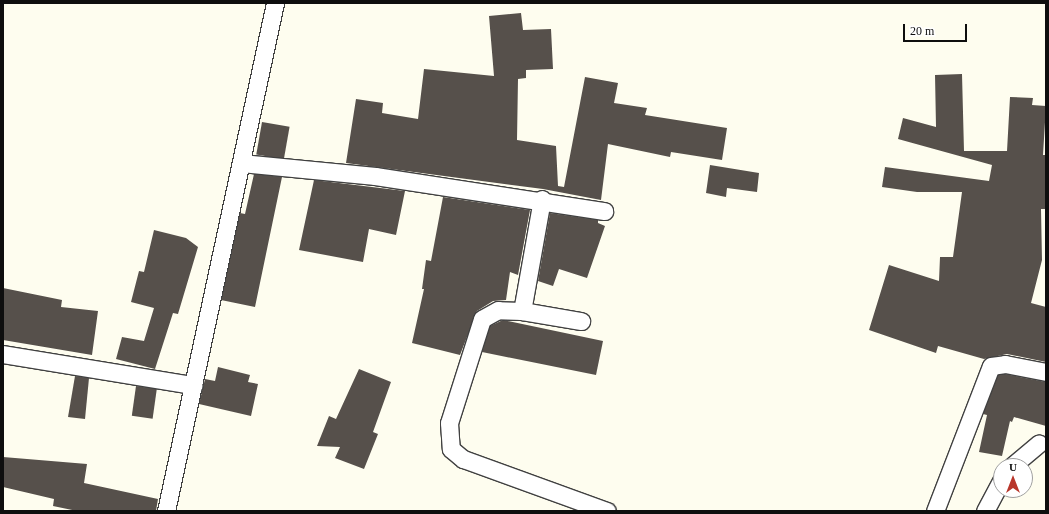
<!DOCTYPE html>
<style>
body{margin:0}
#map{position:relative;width:1049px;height:514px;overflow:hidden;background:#fefdef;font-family:"Times New Roman",serif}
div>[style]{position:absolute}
.building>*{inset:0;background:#56504b;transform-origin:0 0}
.roads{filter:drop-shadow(1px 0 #414141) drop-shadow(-1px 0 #414141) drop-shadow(0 1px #414141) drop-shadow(0 -1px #414141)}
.minor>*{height:17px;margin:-8.5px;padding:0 8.5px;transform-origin:8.5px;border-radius:8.5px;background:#fff}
span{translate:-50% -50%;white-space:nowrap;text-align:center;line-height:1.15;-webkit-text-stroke:4px #fff;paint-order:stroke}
.frame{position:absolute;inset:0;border:4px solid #0e0e0e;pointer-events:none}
.north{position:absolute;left:993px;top:458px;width:40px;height:40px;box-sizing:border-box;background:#fff;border:1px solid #9f9f9f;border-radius:50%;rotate:0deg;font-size:11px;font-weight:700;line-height:16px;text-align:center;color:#0e0e0e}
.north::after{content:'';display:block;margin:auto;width:14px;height:18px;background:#b8362b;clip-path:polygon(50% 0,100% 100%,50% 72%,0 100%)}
.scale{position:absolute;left:903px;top:24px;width:64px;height:18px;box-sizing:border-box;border:2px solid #0e0e0e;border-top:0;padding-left:5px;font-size:12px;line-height:14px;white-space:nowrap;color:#0e0e0e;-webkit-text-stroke:3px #fff;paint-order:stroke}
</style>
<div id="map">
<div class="building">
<i style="clip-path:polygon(521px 13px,523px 30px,551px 29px,553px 69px,526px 70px,526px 78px,518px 79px,517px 140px,556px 146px,558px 186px,564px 187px,585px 77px,618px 83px,614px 103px,647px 108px,645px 115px,727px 128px,722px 160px,671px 152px,670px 157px,608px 144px,601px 200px,543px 189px,346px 163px,356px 99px,383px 103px,382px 113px,418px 119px,424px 69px,494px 76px,489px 16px)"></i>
<i style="clip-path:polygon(962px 74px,964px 151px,1007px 151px,1010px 97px,1033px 98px,1032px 105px,1046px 106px,1043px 155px,1046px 155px,1046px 209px,1041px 209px,1042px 260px,1031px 303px,1046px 307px,1046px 362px,1007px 354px,984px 359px,938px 346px,936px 353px,869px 330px,889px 265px,939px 281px,940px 257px,953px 257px,962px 192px,917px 192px,882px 187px,885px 167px,989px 181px,992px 165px,898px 139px,903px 118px,936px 127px,935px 75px)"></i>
<i style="left:262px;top:122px;width:28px;height:33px;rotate:10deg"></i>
<i style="clip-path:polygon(710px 165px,759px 173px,757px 192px,727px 188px,726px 197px,706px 193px)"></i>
<i style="clip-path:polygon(254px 174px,282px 177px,255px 307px,221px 300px,240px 213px,245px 214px)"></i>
<i style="clip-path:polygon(314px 180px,405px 191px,396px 235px,369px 229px,363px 262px,299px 250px)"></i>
<i style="clip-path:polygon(443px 197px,530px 210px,518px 275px,510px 272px,506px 300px,493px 301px,477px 311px,460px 355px,412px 343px,424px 289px,422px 289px,426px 260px,431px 261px)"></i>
<i style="clip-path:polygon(550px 213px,598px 220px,598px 223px,605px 226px,587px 278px,559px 269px,553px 286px,538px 281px)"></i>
<i style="clip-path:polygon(154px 230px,186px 238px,198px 247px,178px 314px,173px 313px,155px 369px,116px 359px,122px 337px,144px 341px,154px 308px,131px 302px,139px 271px,144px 272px)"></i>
<i style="clip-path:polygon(3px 288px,62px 300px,61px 307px,98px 311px,92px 355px,3px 340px)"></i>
<i style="clip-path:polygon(503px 320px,603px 341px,596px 375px,482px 352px,490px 326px)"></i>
<i style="clip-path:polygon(218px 367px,250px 375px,248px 382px,258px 384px,251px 416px,199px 404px,205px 379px,215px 381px)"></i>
<i style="clip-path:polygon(359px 369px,391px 382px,373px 432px,378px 434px,364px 469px,335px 458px,340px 447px,317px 446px,329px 416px,336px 419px)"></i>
<i style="clip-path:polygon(1005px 374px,1046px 382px,1046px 426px,1014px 417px,1012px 422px,1010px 421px,1002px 456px,979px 452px,987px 415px,983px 414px,998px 375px)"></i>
<i style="clip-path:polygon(75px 376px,89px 378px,85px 419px,68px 417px)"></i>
<i style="left:136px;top:386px;width:21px;height:30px;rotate:8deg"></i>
<i style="clip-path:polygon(3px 457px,87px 464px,84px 483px,158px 499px,156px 511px,77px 511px,53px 506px,54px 499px,3px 487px)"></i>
</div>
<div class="roads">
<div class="minor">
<i style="left:241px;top:163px;width:135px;rotate:5.5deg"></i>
<i style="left:375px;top:176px;width:232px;rotate:8.7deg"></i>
<i style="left:542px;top:199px;width:114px;rotate:100.1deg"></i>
<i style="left:522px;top:311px;width:60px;rotate:9.6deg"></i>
<i style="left:522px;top:311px;width:24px;rotate:-178deg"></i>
<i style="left:498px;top:310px;width:18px;rotate:151deg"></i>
<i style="left:482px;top:319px;width:109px;rotate:107.6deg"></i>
<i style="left:449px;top:423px;width:26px;rotate:86deg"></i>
<i style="left:451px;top:449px;width:16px;rotate:40deg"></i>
<i style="left:463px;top:459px;width:153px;rotate:19.9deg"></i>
<i style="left:3px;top:354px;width:193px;rotate:9.3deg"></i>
<i style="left:1012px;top:466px;width:35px;rotate:-40deg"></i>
<i style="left:166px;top:511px;width:520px;rotate:-77.89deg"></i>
<i style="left:935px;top:511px;width:155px;rotate:-68.9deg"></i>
<i style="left:991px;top:366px;width:14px;rotate:-8deg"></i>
<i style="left:1005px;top:364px;width:42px;rotate:11deg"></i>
<i style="left:985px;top:511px;width:34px;rotate:-62deg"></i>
</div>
</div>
<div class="frame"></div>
<div class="north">U</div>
<div class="scale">20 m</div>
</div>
